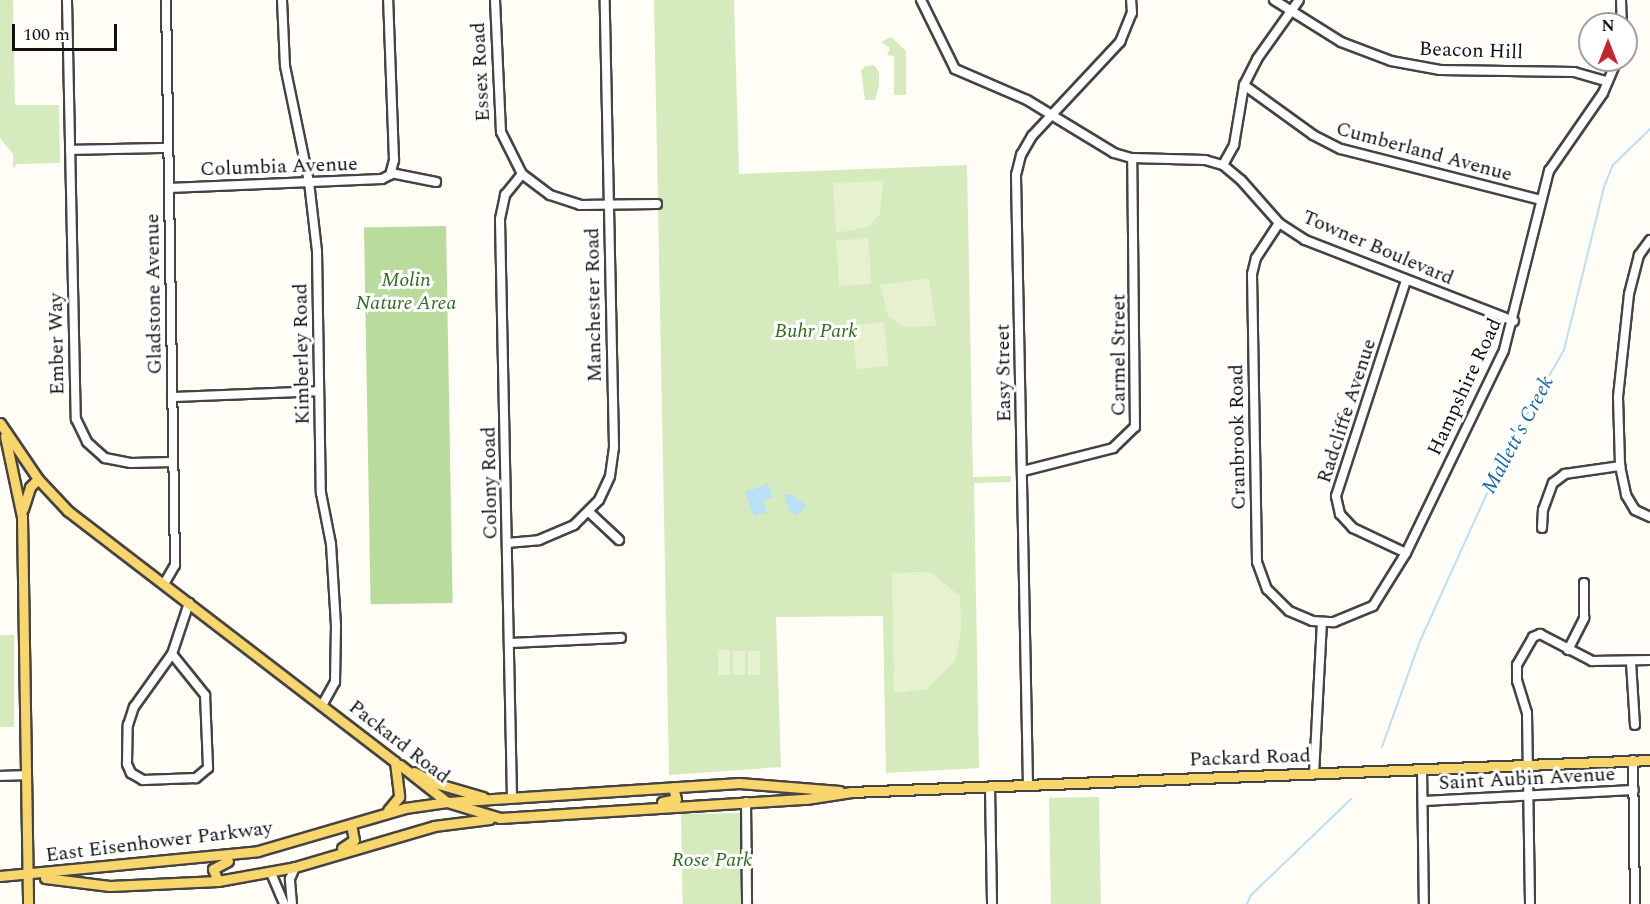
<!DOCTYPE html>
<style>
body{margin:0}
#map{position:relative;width:1650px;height:904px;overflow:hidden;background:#fffdf5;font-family:Spectral,serif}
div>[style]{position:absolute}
.green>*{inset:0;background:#d5ebbd;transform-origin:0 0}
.forest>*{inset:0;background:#b9dc9c;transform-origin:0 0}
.pitch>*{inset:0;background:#e6f2cf;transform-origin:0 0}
.water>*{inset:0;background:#b9e0f7}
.stream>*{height:2px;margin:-1px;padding:0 1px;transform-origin:1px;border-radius:1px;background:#b9e0f7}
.roads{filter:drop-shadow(2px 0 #444) drop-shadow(-2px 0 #444) drop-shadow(0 2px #444) drop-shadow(0 -2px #444)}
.minor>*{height:8px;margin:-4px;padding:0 4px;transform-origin:4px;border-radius:4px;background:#fff}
.major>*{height:9px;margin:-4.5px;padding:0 4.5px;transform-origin:4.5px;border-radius:4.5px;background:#f9d66b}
span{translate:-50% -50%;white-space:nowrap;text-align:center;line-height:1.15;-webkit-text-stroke:6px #fff;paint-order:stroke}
.street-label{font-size:20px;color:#111}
.park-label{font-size:20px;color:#2f6b1f;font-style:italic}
.water-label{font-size:21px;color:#1768a6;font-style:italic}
.north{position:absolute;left:1578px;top:12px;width:60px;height:60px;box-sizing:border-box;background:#fff;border:2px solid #a0a0a0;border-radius:50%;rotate:0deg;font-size:16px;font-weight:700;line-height:24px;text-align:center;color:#111}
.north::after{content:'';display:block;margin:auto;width:21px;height:27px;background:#c4262e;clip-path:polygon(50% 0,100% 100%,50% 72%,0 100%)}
.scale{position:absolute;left:12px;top:24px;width:105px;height:27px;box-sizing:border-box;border:3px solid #111;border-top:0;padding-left:8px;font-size:18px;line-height:21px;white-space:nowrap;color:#111;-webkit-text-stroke:4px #fff;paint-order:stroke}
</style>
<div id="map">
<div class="green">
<i style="clip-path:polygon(0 0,13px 0,15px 105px,59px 105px,60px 163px,17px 164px,13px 169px,13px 154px,0 138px)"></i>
<i style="clip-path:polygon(654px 0,734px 0,739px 174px,967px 165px,973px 477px,1011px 476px,1011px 482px,974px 483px,979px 768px,886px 773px,883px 616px,776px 617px,781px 767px,669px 775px)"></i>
<i style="clip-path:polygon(891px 37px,906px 51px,906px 95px,894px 95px,894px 56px,887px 55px,890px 48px,881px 42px)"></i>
<i style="clip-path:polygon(874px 65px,879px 72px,879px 85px,875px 100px,865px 100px,861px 71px,865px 66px)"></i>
<i style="left:0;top:635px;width:14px;height:92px"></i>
<i style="left:1099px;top:797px;width:107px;height:50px;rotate:89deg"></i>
<i style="left:741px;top:813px;width:91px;height:60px;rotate:89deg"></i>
</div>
<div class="forest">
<i style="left:446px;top:226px;width:377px;height:82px;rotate:89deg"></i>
</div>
<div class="pitch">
<i style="clip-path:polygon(883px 181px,880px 214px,868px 227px,836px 233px,833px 183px)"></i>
<i style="left:868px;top:238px;width:46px;height:32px;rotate:86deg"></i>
<i style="clip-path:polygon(929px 278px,936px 326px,903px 327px,888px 316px,880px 285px)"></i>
<i style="left:884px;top:322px;width:44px;height:32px;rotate:84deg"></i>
<i style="clip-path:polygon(930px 572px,960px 596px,961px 630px,955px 661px,927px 689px,894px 693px,892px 573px)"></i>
<i style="left:718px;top:650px;width:12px;height:25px"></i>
<i style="left:733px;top:651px;width:12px;height:24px"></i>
<i style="left:748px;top:651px;width:12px;height:24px"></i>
</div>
<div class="water">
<i style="clip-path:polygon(768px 483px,773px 497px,763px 501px,767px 512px,754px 516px,745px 492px)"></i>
<i style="clip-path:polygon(790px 494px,807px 506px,796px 515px,790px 512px,784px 495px)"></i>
</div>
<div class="stream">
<i style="left:1382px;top:747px;width:113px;rotate:-70.3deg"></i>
<i style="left:1420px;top:641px;width:211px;rotate:-65.6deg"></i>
<i style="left:1507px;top:449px;width:114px;rotate:-60.1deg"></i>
<i style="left:1564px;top:350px;width:168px;rotate:-76.2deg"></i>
<i style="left:1604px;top:187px;width:24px;rotate:-68deg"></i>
<i style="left:1613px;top:165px;width:52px;rotate:-44.2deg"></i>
<i style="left:1247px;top:904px;width:10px;rotate:-66deg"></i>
<i style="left:1251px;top:895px;width:139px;rotate:-43.8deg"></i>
</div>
<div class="roads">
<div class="minor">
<i style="left:67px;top:0;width:419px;rotate:88.8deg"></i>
<i style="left:76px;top:419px;width:25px;rotate:64deg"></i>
<i style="left:87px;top:442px;width:24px;rotate:42deg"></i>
<i style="left:105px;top:458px;width:26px;rotate:11deg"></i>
<i style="left:131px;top:463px;width:42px;rotate:-1.4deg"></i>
<i style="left:282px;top:0;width:66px;rotate:87.4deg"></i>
<i style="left:285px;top:66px;width:118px;rotate:78.3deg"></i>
<i style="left:309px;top:182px;width:69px;rotate:83.4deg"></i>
<i style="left:317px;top:251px;width:242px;rotate:89.1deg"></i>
<i style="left:321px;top:493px;width:52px;rotate:78.9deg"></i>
<i style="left:331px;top:544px;width:81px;rotate:86.5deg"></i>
<i style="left:336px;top:625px;width:57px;rotate:91deg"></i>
<i style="left:335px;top:682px;width:26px;rotate:119deg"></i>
<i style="left:495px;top:0;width:132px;rotate:87.4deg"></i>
<i style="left:501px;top:132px;width:47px;rotate:63.4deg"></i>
<i style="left:522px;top:174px;width:35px;rotate:37deg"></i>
<i style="left:550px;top:195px;width:32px;rotate:18deg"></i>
<i style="left:580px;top:205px;width:77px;rotate:-0.7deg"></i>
<i style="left:921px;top:0;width:77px;rotate:63.8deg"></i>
<i style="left:955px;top:69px;width:78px;rotate:23.3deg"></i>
<i style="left:1027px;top:100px;width:102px;rotate:31.3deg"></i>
<i style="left:1114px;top:153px;width:19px;rotate:16deg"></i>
<i style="left:1132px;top:158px;width:73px;rotate:1.6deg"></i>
<i style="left:1205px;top:160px;width:19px;rotate:16deg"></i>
<i style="left:1223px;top:165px;width:23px;rotate:40deg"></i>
<i style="left:1241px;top:180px;width:57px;rotate:48.5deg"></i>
<i style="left:1279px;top:223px;width:31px;rotate:33deg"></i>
<i style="left:1305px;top:240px;width:224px;rotate:21.2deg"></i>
<i style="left:1274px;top:0;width:79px;rotate:32.1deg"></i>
<i style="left:1341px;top:42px;width:53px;rotate:20.8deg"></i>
<i style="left:1391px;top:61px;width:50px;rotate:10.4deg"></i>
<i style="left:1440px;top:70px;width:134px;rotate:0.9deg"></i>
<i style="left:1574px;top:72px;width:35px;rotate:16deg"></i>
<i style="left:1621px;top:0;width:24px;rotate:88deg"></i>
<i style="left:1244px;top:85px;width:85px;rotate:35.9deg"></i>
<i style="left:1313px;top:135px;width:31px;rotate:27deg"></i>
<i style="left:1341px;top:149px;width:206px;rotate:14.3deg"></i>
<i style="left:70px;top:150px;width:98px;rotate:-1.2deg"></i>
<i style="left:1223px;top:165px;width:23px;rotate:-61deg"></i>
<i style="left:1234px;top:145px;width:61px;rotate:-80.5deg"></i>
<i style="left:1244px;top:85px;width:29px;rotate:-63deg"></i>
<i style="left:1257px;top:59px;width:72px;rotate:-54.6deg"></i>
<i style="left:391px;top:173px;width:46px;rotate:11.3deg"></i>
<i style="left:169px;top:188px;width:213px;rotate:-2.4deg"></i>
<i style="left:382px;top:179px;width:9px;rotate:-27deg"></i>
<i style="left:390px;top:175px;width:16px;rotate:-75deg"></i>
<i style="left:394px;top:160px;width:160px;rotate:-92.1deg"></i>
<i style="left:1279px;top:223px;width:42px;rotate:123.3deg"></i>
<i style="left:1256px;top:258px;width:16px;rotate:104deg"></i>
<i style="left:1252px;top:274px;width:288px;rotate:89deg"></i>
<i style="left:1257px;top:562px;width:29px;rotate:70deg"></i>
<i style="left:1267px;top:589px;width:31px;rotate:45deg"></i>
<i style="left:1289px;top:611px;width:25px;rotate:23deg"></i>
<i style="left:1312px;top:621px;width:22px;rotate:3deg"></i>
<i style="left:1334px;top:622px;width:42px;rotate:-22.3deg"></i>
<i style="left:1373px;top:606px;width:62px;rotate:-58.1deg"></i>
<i style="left:1406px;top:553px;width:225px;rotate:-64.2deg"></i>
<i style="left:1504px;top:350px;width:185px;rotate:-75.9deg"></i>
<i style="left:1549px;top:171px;width:95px;rotate:-55.3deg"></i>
<i style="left:1603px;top:93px;width:36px;rotate:-67deg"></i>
<i style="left:1650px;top:240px;width:19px;rotate:126deg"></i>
<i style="left:1639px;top:255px;width:40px;rotate:104.4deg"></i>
<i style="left:1629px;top:294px;width:104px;rotate:96.1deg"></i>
<i style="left:1618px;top:397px;width:69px;rotate:88.3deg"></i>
<i style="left:1620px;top:466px;width:30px;rotate:78deg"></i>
<i style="left:1626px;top:495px;width:17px;rotate:59deg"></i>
<i style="left:1635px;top:510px;width:17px;rotate:25deg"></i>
<i style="left:172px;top:397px;width:147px;rotate:-2.3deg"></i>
<i style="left:1023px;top:471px;width:93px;rotate:-14.3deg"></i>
<i style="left:1113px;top:448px;width:30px;rotate:-44deg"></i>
<i style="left:1135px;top:427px;width:269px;rotate:-90.6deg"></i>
<i style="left:589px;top:512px;width:41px;rotate:43deg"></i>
<i style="left:1542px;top:528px;width:18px;rotate:-87deg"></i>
<i style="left:1543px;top:510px;width:29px;rotate:-70deg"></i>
<i style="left:1553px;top:483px;width:15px;rotate:-37deg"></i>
<i style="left:1565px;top:474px;width:56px;rotate:-8.3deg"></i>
<i style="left:507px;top:543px;width:32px;rotate:-5deg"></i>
<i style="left:539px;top:540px;width:38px;rotate:-23deg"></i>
<i style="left:574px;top:525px;width:35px;rotate:-45deg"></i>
<i style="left:599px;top:500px;width:26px;rotate:-65deg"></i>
<i style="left:610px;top:476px;width:29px;rotate:-82deg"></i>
<i style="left:614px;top:447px;width:447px;rotate:-91.2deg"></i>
<i style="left:1406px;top:553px;width:59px;rotate:-154.7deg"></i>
<i style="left:1353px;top:528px;width:19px;rotate:-133deg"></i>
<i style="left:1340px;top:514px;width:18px;rotate:-103deg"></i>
<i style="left:1336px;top:496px;width:227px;rotate:-72deg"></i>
<i style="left:164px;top:584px;width:22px;rotate:-60deg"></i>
<i style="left:175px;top:565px;width:565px;rotate:-90.91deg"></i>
<i style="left:509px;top:643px;width:112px;rotate:-2.6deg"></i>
<i style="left:1568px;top:650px;width:36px;rotate:-63deg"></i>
<i style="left:1584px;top:618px;width:35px;rotate:-90deg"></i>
<i style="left:172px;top:654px;width:53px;rotate:51.2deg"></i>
<i style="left:205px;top:695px;width:73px;rotate:87.6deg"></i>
<i style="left:208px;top:768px;width:16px;rotate:140deg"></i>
<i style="left:196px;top:778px;width:53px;rotate:177.8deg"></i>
<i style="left:143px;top:780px;width:14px;rotate:-150deg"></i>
<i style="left:131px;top:773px;width:10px;rotate:-114deg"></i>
<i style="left:127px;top:764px;width:39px;rotate:-89deg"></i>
<i style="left:128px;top:725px;width:19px;rotate:-72deg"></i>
<i style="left:134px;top:707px;width:65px;rotate:-54.4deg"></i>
<i style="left:172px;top:654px;width:54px;rotate:-71.6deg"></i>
<i style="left:1631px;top:662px;width:63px;rotate:86.4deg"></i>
<i style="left:1633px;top:760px;width:144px;rotate:89.2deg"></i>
<i style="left:1422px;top:769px;width:135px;rotate:89.2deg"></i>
<i style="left:1314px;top:774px;width:151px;rotate:-87deg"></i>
<i style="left:0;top:776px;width:26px;rotate:-2deg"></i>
<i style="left:1028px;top:785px;width:610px;rotate:-91.13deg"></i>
<i style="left:1016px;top:175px;width:21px;rotate:-76deg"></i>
<i style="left:1021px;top:155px;width:22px;rotate:-60deg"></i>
<i style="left:1032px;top:136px;width:129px;rotate:-46.9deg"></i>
<i style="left:1120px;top:42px;width:31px;rotate:-68deg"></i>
<i style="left:1132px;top:13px;width:13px;rotate:-94deg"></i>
<i style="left:990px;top:787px;width:117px;rotate:89deg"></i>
<i style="left:512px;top:798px;width:579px;rotate:-91.19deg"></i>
<i style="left:500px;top:219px;width:25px;rotate:-78deg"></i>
<i style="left:505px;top:195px;width:27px;rotate:-51deg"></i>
<i style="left:1423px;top:801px;width:211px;rotate:-3deg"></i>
<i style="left:746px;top:802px;width:102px;rotate:89.4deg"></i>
<i style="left:271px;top:873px;width:34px;rotate:67deg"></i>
<i style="left:292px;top:904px;width:25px;rotate:-95deg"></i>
<i style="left:290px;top:879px;width:13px;rotate:-67deg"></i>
<i style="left:1530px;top:904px;width:191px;rotate:-90.9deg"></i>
<i style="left:1527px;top:713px;width:34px;rotate:-107deg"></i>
<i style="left:1517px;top:681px;width:16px;rotate:-90deg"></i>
<i style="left:1517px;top:665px;width:32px;rotate:-60deg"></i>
<i style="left:1533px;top:637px;width:8px;rotate:-23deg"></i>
<i style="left:1540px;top:634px;width:59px;rotate:27.4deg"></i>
<i style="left:1592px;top:661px;width:58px;rotate:-1deg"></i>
</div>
<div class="major">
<i style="left:0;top:423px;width:68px;rotate:55.8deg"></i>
<i style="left:38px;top:479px;width:44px;rotate:46.8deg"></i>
<i style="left:68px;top:511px;width:412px;rotate:37.5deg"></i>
<i style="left:395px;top:762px;width:35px;rotate:83deg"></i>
<i style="left:399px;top:797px;width:17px;rotate:130deg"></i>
<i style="left:5px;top:436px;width:83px;rotate:78.1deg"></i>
<i style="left:22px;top:517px;width:387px;rotate:89.1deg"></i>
<i style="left:23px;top:509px;width:23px;rotate:-72deg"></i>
<i style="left:30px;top:487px;width:11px;rotate:-45deg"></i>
<i style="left:400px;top:765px;width:60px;rotate:38.2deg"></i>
<i style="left:447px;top:802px;width:55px;rotate:16.8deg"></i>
<i style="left:500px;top:818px;width:307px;rotate:-3.6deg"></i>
<i style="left:806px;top:799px;width:46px;rotate:-8.8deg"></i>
<i style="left:851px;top:792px;width:800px;rotate:-2.29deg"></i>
<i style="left:414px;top:772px;width:24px;rotate:28deg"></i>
<i style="left:435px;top:783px;width:50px;rotate:16.3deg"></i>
<i style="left:662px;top:802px;width:14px;rotate:-12deg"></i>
<i style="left:676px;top:799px;width:12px;rotate:-104deg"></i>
<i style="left:342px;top:848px;width:14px;rotate:-34deg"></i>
<i style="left:354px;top:840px;width:16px;rotate:-101deg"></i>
<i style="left:0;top:876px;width:259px;rotate:-5.5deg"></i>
<i style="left:258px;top:851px;width:153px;rotate:-16.3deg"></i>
<i style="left:405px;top:808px;width:42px;rotate:-8.1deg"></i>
<i style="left:447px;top:802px;width:293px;rotate:-3.7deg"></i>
<i style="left:739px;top:783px;width:101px;rotate:4.5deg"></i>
<i style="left:45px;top:878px;width:65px;rotate:7deg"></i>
<i style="left:110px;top:886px;width:108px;rotate:-2.7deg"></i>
<i style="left:218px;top:881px;width:78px;rotate:-10.3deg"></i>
<i style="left:295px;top:867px;width:145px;rotate:-16.4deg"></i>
<i style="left:434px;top:826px;width:56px;rotate:-7.1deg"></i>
<i style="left:218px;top:881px;width:13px;rotate:-113deg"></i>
<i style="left:213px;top:869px;width:17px;rotate:-28deg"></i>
</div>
</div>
<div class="street-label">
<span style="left:1471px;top:51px;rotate:2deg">Beacon Hill</span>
<span style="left:481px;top:72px;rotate:-93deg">Essex Road</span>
<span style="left:1424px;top:152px;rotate:15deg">Cumberland Avenue</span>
<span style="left:279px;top:167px;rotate:-2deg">Columbia Avenue</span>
<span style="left:1378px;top:248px;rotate:23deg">Towner Boulevard</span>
<span style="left:154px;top:294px;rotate:-91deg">Gladstone Avenue</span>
<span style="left:594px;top:305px;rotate:-91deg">Manchester Road</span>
<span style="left:57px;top:344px;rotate:-91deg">Ember Way</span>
<span style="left:302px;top:354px;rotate:-91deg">Kimberley Road</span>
<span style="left:1119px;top:355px;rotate:-90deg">Carmel Street</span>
<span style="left:1004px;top:373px;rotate:-91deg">Easy Street</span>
<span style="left:1465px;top:387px;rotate:-65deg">Hampshire Road</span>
<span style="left:1347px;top:411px;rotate:-72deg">Radcliffe Avenue</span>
<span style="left:1238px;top:437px;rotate:-91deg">Cranbrook Road</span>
<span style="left:490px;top:483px;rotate:-91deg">Colony Road</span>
<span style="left:399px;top:742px;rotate:38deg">Packard Road</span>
<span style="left:1250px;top:758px;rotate:-2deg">Packard Road</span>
<span style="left:1527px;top:779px;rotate:-3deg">Saint Aubin Avenue</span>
<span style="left:159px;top:842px;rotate:-7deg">East Eisenhower Parkway</span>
</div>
<div class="park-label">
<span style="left:406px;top:292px">Molin<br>Nature Area</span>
<span style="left:816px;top:331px">Buhr Park</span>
<span style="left:712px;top:860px">Rose Park</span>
</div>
<div class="water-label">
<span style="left:1518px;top:435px;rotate:-62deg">Mallett's Creek</span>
</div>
<div class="north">N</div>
<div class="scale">100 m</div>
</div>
